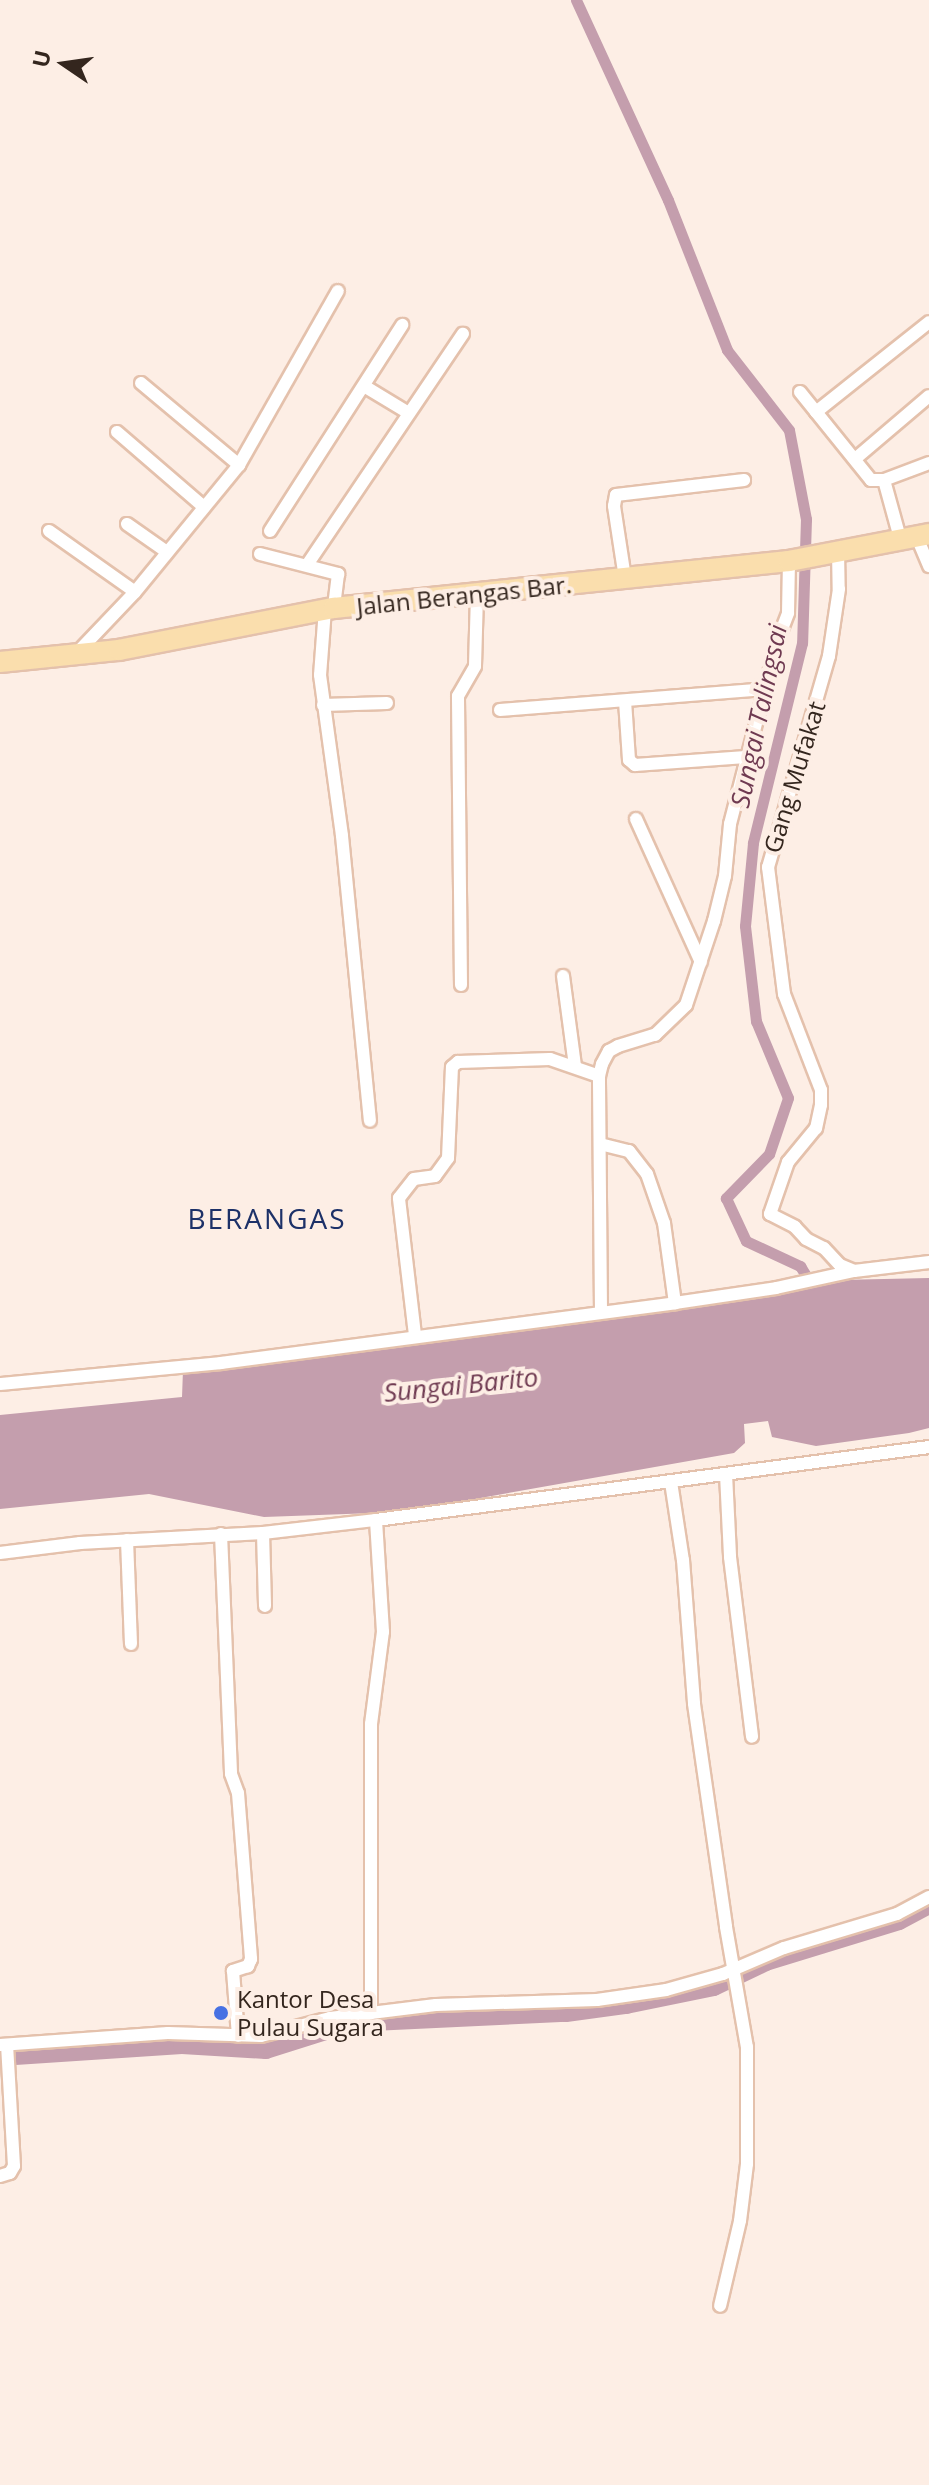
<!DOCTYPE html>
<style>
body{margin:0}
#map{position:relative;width:929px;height:2485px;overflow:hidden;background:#fdeee5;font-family:"Open Sans",sans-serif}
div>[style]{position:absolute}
.water>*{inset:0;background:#c49ead}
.canal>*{height:11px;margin:-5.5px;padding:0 5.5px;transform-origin:5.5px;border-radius:5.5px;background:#c49ead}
.river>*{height:18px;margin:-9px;padding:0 9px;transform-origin:9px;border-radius:9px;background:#c49ead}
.roads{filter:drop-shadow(2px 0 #e4c1ac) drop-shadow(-2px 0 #e4c1ac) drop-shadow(0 2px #e4c1ac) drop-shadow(0 -2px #e4c1ac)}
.minor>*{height:12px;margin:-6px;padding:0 6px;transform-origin:6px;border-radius:6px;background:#fff}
.primary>*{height:20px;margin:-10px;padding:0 10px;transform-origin:10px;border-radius:10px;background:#fadead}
.dots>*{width:22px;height:22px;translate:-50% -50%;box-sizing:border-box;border:4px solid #fdeee5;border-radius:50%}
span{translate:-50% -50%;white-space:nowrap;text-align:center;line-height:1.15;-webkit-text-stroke:8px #fdeee5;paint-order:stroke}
.street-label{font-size:24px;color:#34261e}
.poi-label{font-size:24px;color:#34261e}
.left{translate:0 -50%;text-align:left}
.water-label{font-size:26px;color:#6f3a51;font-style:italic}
.quarter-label{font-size:28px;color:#1d3168;letter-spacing:2px}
.north{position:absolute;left:24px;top:24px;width:80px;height:80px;-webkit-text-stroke:6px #fdeee5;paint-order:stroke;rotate:283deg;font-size:22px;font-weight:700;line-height:32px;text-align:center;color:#34261e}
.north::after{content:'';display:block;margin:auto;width:28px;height:36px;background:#34261e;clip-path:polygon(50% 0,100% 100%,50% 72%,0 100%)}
</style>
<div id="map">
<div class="water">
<i style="clip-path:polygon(929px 1278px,929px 1428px,909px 1433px,816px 1446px,772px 1437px,768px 1421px,744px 1424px,745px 1443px,734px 1453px,401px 1512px,264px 1517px,149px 1494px,0 1509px,0 1415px,182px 1397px,183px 1370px,434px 1336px,455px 1339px,839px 1280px)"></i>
</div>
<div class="canal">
<i style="left:576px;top:0;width:220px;rotate:65.3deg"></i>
<i style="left:668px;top:200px;width:161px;rotate:68.5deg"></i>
<i style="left:727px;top:350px;width:101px;rotate:52.2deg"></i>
<i style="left:789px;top:430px;width:91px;rotate:79.2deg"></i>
<i style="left:806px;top:519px;width:124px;rotate:91.8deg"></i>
<i style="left:802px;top:643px;width:206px;rotate:103.8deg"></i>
<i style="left:753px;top:843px;width:83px;rotate:95.5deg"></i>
<i style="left:745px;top:926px;width:96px;rotate:83.4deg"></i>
<i style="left:756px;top:1021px;width:83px;rotate:67.4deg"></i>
<i style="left:788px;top:1098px;width:59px;rotate:108.7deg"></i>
<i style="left:769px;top:1154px;width:62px;rotate:134.3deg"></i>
<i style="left:726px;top:1198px;width:47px;rotate:65.1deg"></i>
<i style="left:746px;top:1241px;width:60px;rotate:24.8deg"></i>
<i style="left:800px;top:1266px;width:22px;rotate:58deg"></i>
</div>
<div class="river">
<i style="left:0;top:2057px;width:182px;rotate:-3.8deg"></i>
<i style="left:182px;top:2045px;width:84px;rotate:3.4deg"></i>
<i style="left:266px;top:2050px;width:89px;rotate:-17.6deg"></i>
<i style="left:351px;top:2023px;width:215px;rotate:-2.7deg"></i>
<i style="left:566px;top:2013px;width:61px;rotate:-7.6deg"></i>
<i style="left:626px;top:2005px;width:90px;rotate:-11.6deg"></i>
<i style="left:714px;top:1987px;width:58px;rotate:-25.7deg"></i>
<i style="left:766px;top:1962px;width:139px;rotate:-17.1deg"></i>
<i style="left:899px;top:1921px;width:34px;rotate:-28deg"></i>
</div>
<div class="roads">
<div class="minor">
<i style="left:141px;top:383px;width:128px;rotate:39.9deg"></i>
<i style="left:364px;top:386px;width:50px;rotate:31.2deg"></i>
<i style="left:800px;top:392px;width:113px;rotate:51.1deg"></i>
<i style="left:871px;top:480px;width:13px"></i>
<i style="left:884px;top:480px;width:60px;rotate:74.6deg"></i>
<i style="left:816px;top:412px;width:144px;rotate:-38.5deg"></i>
<i style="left:117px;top:432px;width:115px;rotate:40.8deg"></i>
<i style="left:855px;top:459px;width:97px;rotate:-40.4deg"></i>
<i style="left:884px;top:480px;width:48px;rotate:-20.7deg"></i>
<i style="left:127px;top:524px;width:49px;rotate:35deg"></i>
<i style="left:49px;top:531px;width:105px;rotate:35.3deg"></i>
<i style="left:270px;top:531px;width:245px;rotate:-57.3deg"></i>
<i style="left:916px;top:535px;width:34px;rotate:67deg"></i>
<i style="left:838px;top:550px;width:39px;rotate:89deg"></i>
<i style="left:839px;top:589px;width:68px;rotate:98.5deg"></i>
<i style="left:829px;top:656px;width:220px;rotate:106.1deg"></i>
<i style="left:768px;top:867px;width:128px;rotate:82.8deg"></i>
<i style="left:784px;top:994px;width:103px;rotate:68.9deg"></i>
<i style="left:821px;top:1090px;width:15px;rotate:90deg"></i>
<i style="left:821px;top:1105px;width:24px;rotate:102deg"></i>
<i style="left:816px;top:1128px;width:44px;rotate:129.5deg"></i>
<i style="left:788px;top:1162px;width:55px;rotate:109.1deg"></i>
<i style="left:770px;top:1214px;width:28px;rotate:27deg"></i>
<i style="left:795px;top:1227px;width:16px;rotate:47deg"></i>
<i style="left:806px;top:1239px;width:20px;rotate:27deg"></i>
<i style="left:824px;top:1248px;width:23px;rotate:47deg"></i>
<i style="left:840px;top:1265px;width:15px;rotate:23deg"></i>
<i style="left:260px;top:554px;width:81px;rotate:14.4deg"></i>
<i style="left:338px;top:574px;width:34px;rotate:97deg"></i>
<i style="left:307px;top:565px;width:279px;rotate:-56deg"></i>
<i style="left:625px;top:578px;width:73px;rotate:-98.7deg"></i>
<i style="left:614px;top:506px;width:11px;rotate:-80deg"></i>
<i style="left:616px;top:495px;width:129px;rotate:-6.7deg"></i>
<i style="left:325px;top:609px;width:66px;rotate:94.3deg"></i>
<i style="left:320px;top:675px;width:162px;rotate:82.2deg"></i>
<i style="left:342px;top:836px;width:286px;rotate:84.4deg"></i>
<i style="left:77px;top:653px;width:84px;rotate:-46.4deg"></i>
<i style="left:135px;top:592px;width:164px;rotate:-50.7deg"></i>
<i style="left:239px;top:465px;width:200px;rotate:-60.4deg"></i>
<i style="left:625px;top:701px;width:59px;rotate:86.1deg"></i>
<i style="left:629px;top:760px;width:8px;rotate:40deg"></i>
<i style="left:635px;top:765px;width:111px;rotate:-4.1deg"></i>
<i style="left:323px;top:705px;width:64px;rotate:-1.8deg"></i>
<i style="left:500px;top:710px;width:266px;rotate:-4.5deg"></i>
<i style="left:636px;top:819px;width:157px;rotate:65.6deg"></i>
<i style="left:563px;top:976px;width:91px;rotate:82.4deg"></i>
<i style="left:461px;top:985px;width:289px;rotate:-90.6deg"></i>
<i style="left:458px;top:696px;width:34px;rotate:-60deg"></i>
<i style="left:475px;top:666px;width:73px;rotate:-88.4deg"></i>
<i style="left:600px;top:1144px;width:30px;rotate:14deg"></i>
<i style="left:629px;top:1151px;width:29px;rotate:52deg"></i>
<i style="left:647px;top:1174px;width:52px;rotate:70.9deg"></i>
<i style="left:664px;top:1223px;width:81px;rotate:82.2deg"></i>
<i style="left:601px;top:1311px;width:235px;rotate:-90.5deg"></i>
<i style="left:599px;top:1076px;width:12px;rotate:-76deg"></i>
<i style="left:602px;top:1064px;width:15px;rotate:-62deg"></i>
<i style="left:609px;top:1051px;width:10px;rotate:-29deg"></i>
<i style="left:618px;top:1046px;width:39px;rotate:-17deg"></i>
<i style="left:655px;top:1035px;width:43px;rotate:-44.1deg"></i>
<i style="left:686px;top:1005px;width:89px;rotate:-71.6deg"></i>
<i style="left:714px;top:921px;width:46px;rotate:-76.3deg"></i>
<i style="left:725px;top:876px;width:52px;rotate:-84.5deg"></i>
<i style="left:730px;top:824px;width:188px;rotate:-75.5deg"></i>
<i style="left:777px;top:642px;width:31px;rotate:-69deg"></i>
<i style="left:788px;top:613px;width:52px;rotate:-88.9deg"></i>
<i style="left:415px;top:1335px;width:138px;rotate:-96.7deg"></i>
<i style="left:399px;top:1198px;width:24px;rotate:-52deg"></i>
<i style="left:414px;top:1179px;width:21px;rotate:-8deg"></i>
<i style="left:435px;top:1176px;width:22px;rotate:-54deg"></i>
<i style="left:448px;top:1158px;width:91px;rotate:-87.5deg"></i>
<i style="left:452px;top:1067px;width:8px;rotate:-40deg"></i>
<i style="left:458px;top:1062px;width:92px;rotate:-1.9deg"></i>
<i style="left:550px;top:1059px;width:52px;rotate:19.1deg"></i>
<i style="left:0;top:1384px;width:222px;rotate:-5.4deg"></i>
<i style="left:221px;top:1363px;width:458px;rotate:-7.5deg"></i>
<i style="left:675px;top:1303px;width:102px;rotate:-8.4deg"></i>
<i style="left:776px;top:1288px;width:80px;rotate:-12.3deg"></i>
<i style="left:854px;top:1271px;width:76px;rotate:-6.8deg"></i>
<i style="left:726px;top:1474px;width:83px;rotate:87.2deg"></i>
<i style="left:730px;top:1557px;width:181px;rotate:83deg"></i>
<i style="left:671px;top:1482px;width:79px;rotate:81.3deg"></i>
<i style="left:683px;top:1560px;width:144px;rotate:85.6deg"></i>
<i style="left:694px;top:1704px;width:225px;rotate:81.8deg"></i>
<i style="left:726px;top:1927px;width:122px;rotate:80.1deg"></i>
<i style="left:747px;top:2047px;width:117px;rotate:90deg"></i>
<i style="left:747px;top:2164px;width:57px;rotate:97deg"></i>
<i style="left:740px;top:2221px;width:87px;rotate:103.2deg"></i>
<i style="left:263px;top:1533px;width:73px;rotate:88.4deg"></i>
<i style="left:221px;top:1534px;width:240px;rotate:87.6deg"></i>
<i style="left:231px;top:1774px;width:20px;rotate:70deg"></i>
<i style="left:238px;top:1793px;width:167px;rotate:85.5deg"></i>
<i style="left:251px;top:1959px;width:8px;rotate:113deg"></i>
<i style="left:248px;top:1966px;width:16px;rotate:162deg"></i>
<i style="left:233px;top:1971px;width:65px;rotate:85.6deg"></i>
<i style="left:127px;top:1540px;width:104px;rotate:87.8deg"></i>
<i style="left:0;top:1553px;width:81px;rotate:-7.1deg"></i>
<i style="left:80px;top:1543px;width:183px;rotate:-3.1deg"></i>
<i style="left:263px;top:1533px;width:114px;rotate:-6.6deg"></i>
<i style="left:376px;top:1520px;width:558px;rotate:-7.52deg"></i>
<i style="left:371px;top:2013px;width:289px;rotate:-90deg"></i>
<i style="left:371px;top:1724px;width:93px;rotate:-82.6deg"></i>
<i style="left:383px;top:1632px;width:112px;rotate:-93.6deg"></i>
<i style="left:0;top:2045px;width:168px;rotate:-4.1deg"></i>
<i style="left:168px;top:2033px;width:93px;rotate:1.8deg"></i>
<i style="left:261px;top:2036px;width:71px;rotate:-14.6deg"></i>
<i style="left:330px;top:2018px;width:41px;rotate:-7deg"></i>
<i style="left:371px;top:2013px;width:65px;rotate:-7deg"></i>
<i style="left:436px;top:2005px;width:161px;rotate:-1.8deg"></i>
<i style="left:597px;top:2000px;width:70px;rotate:-8.2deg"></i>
<i style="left:666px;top:1990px;width:59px;rotate:-15.7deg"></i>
<i style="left:723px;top:1974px;width:66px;rotate:-23.1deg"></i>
<i style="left:784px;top:1948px;width:118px;rotate:-16.7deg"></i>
<i style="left:897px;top:1914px;width:36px;rotate:-28deg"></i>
<i style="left:0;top:2176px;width:10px;rotate:-17deg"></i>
<i style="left:10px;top:2173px;width:8px;rotate:-60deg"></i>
<i style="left:14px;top:2166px;width:121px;rotate:-93.3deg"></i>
</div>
<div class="primary">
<i style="left:0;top:662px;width:120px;rotate:-5.8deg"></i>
<i style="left:119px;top:650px;width:219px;rotate:-11.1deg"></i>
<i style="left:334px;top:608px;width:457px;rotate:-5.9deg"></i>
<i style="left:789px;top:561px;width:143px;rotate:-10.9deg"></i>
</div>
</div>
<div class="dots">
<i style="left:221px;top:2013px;background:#4771e3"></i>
</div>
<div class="street-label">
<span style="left:464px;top:595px;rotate:-6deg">Jalan Berangas Bar.</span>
<span style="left:794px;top:777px;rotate:-73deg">Gang Mufakat</span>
</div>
<div class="poi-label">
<span class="left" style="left:237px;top:2013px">Kantor Desa<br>Pulau Sugara</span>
</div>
<div class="water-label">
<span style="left:759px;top:716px;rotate:-78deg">Sungai Talingsai</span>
<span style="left:461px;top:1385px;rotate:-6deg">Sungai Barito</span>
</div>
<div class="quarter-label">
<span style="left:267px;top:1218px">BERANGAS</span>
</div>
<div class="north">U</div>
</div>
